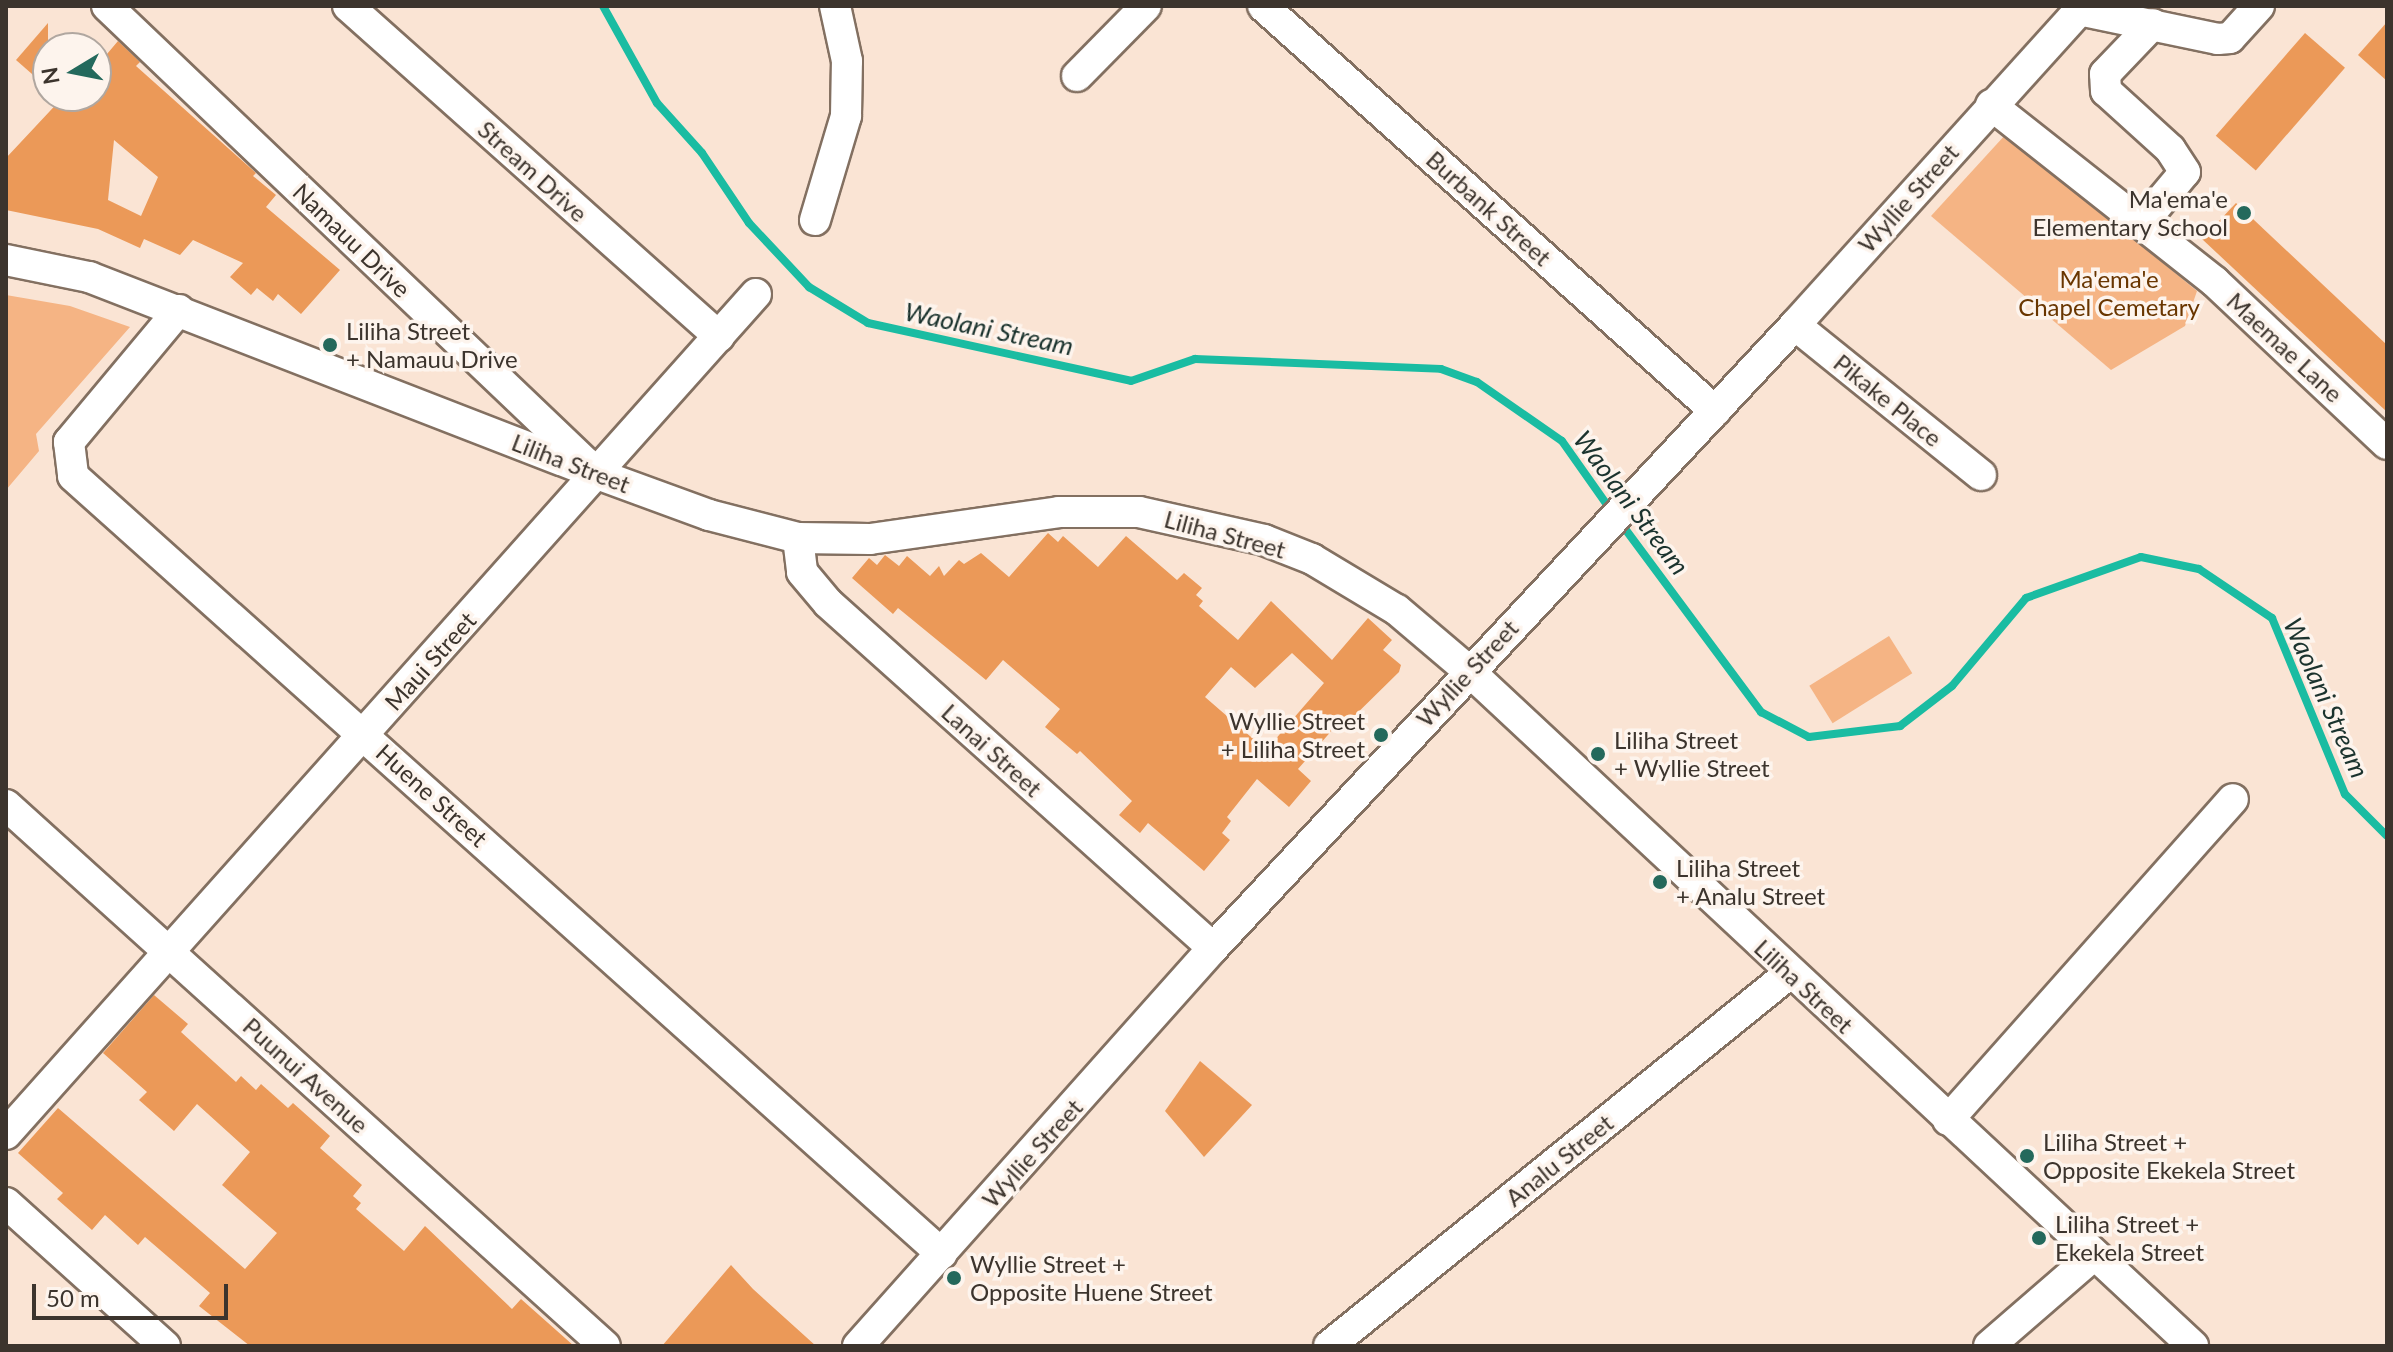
<!DOCTYPE html>
<style>
body{margin:0}
#map{position:relative;width:2393px;height:1352px;overflow:hidden;background:#fae4d4;font-family:Lato,sans-serif}
div>[style]{position:absolute}
.green>*{inset:0;background:#f5b484;transform-origin:0 0}
.stream>*{height:8px;margin:-4px;padding:0 4px;transform-origin:4px;border-radius:4px;background:#1abca2}
.building>*{inset:0;background:#eb9958;transform-origin:0 0}
.roads{filter:drop-shadow(2px 0 #837061) drop-shadow(-2px 0 #837061) drop-shadow(0 2px #837061) drop-shadow(0 -2px #837061)}
.minor>*{height:30px;margin:-15px;padding:0 15px;transform-origin:15px;border-radius:15px;background:#fff}
.dots>*{width:22px;height:22px;translate:-50% -50%;box-sizing:border-box;border:4px solid #fdf4ed;border-radius:50%}
span{translate:-50% -50%;white-space:nowrap;text-align:center;line-height:1.15;-webkit-text-stroke:7px #fdf4ed;paint-order:stroke}
.street-label{font-size:24px;color:#3c342d}
.poi-label{font-size:24px;color:#3c342d}
.right{translate:-100% -50%;text-align:right}
.left{translate:0 -50%;text-align:left}
.park-label{font-size:24px;color:#693600}
.water-label{font-size:26px;color:#1b332e;font-style:italic}
.frame{position:absolute;inset:0;border:8px solid #3c342d;pointer-events:none}
.north{position:absolute;left:32px;top:32px;width:80px;height:80px;box-sizing:border-box;background:#fdf4ed;border:2px solid #b0a7a0;border-radius:50%;rotate:260deg;font-size:22px;font-weight:700;line-height:32px;text-align:center;color:#3c342d}
.north::after{content:'';display:block;margin:auto;width:28px;height:36px;background:#24695c;clip-path:polygon(50% 0,100% 100%,50% 72%,0 100%)}
.scale{position:absolute;left:32px;top:1284px;width:196px;height:36px;box-sizing:border-box;border:4px solid #3c342d;border-top:0;padding-left:10px;font-size:24px;line-height:28px;white-space:nowrap;color:#3c342d;-webkit-text-stroke:6px #fdf4ed;paint-order:stroke}
</style>
<div id="map">
<div class="green">
<i style="clip-path:polygon(2006px 134px,2197px 291px,2185px 326px,2111px 370px,1931px 216px)"></i>
<i style="clip-path:polygon(6px 295px,70px 306px,130px 327px,36px 434px,39px 451px,6px 490px)"></i>
<i style="left:1889px;top:636px;width:44px;height:94px;rotate:58deg"></i>
</div>
<div class="stream">
<i style="left:603px;top:6px;width:111px;rotate:60.9deg"></i>
<i style="left:657px;top:103px;width:67px;rotate:48deg"></i>
<i style="left:702px;top:153px;width:84px;rotate:56.1deg"></i>
<i style="left:749px;top:223px;width:88px;rotate:46.8deg"></i>
<i style="left:809px;top:287px;width:69px;rotate:31.4deg"></i>
<i style="left:868px;top:323px;width:269px;rotate:12.4deg"></i>
<i style="left:1131px;top:381px;width:68px;rotate:-19deg"></i>
<i style="left:1195px;top:359px;width:246px;rotate:2.3deg"></i>
<i style="left:1441px;top:369px;width:38px;rotate:20deg"></i>
<i style="left:1477px;top:382px;width:103px;rotate:34.8deg"></i>
<i style="left:1562px;top:441px;width:87px;rotate:54.8deg"></i>
<i style="left:1620px;top:522px;width:237px;rotate:53.4deg"></i>
<i style="left:1761px;top:712px;width:54px;rotate:27.5deg"></i>
<i style="left:1809px;top:737px;width:92px;rotate:-6.9deg"></i>
<i style="left:1900px;top:726px;width:66px;rotate:-37.6deg"></i>
<i style="left:1952px;top:686px;width:115px;rotate:-49.9deg"></i>
<i style="left:2026px;top:598px;width:122px;rotate:-19.6deg"></i>
<i style="left:2141px;top:557px;width:59px;rotate:11.7deg"></i>
<i style="left:2199px;top:569px;width:88px;rotate:33.9deg"></i>
<i style="left:2272px;top:618px;width:191px;rotate:67.5deg"></i>
<i style="left:2345px;top:794px;width:59px;rotate:45deg"></i>
</div>
<div class="building">
<i style="clip-path:polygon(2387px 22px,2387px 81px,2358px 55px)"></i>
<i style="clip-path:polygon(48px 23px,48px 88px,16px 60px)"></i>
<i style="left:2305px;top:33px;width:53px;height:136px;rotate:41deg"></i>
<i style="clip-path:polygon(evenodd,118px 41px,140px 62px,136px 66px,256px 173px,253px 176px,276px 195px,266px 207px,340px 270px,301px 314px,278px 294px,273px 301px,257px 288px,251px 295px,230px 277px,243px 263px,193px 240px,180px 255px,144px 239px,140px 248px,98px 229px,6px 210px,6px 158px,64px 96px,96px 96px,96px 67px,118px 41px,114px 140px,158px 177px,141px 216px,108px 200px,114px 140px)"></i>
<i style="clip-path:polygon(2236px 203px,2387px 345px,2387px 412px,2202px 239px)"></i>
<i style="clip-path:polygon(evenodd,1048px 533px,1058px 542px,1063px 536px,1098px 567px,1126px 536px,1177px 580px,1184px 573px,1202px 588px,1196px 595px,1203px 601px,1199px 606px,1238px 640px,1271px 601px,1332px 660px,1368px 618px,1392px 640px,1383px 650px,1401px 665px,1399px 672px,1338px 732px,1334px 728px,1298px 769px,1311px 781px,1289px 807px,1257px 779px,1227px 817px,1231px 821px,1222px 833px,1230px 840px,1204px 871px,1148px 823px,1140px 833px,1119px 815px,1132px 801px,1080px 751px,1077px 754px,1045px 727px,1060px 709px,1003px 660px,986px 680px,898px 608px,893px 614px,852px 578px,869px 558px,877px 565px,885px 555px,899px 566px,907px 556px,930px 576px,939px 566px,944px 576px,959px 560px,964px 564px,981px 553px,1009px 577px,1048px 533px,1292px 653px,1324px 683px,1266px 750px,1205px 697px,1231px 667px,1255px 688px,1292px 653px)"></i>
<i style="clip-path:polygon(154px 995px,188px 1024px,181px 1032px,236px 1082px,241px 1076px,256px 1090px,261px 1084px,288px 1108px,293px 1103px,330px 1136px,320px 1148px,362px 1185px,353px 1196px,361px 1203px,356px 1209px,404px 1251px,425px 1226px,512px 1309px,521px 1299px,574px 1346px,250px 1346px,199px 1306px,210px 1293px,145px 1237px,138px 1245px,105px 1215px,92px 1230px,57px 1199px,63px 1193px,18px 1153px,58px 1108px,245px 1269px,277px 1233px,222px 1185px,250px 1152px,197px 1104px,174px 1131px,139px 1100px,147px 1092px,103px 1053px)"></i>
<i style="clip-path:polygon(1200px 1061px,1252px 1105px,1204px 1157px,1165px 1111px)"></i>
<i style="clip-path:polygon(731px 1265px,753px 1289px,816px 1346px,662px 1346px)"></i>
</div>
<div class="roads">
<div class="minor">
<i style="left:107px;top:6px;width:663px;rotate:43.66deg"></i>
<i style="left:348px;top:6px;width:497px;rotate:41.7deg"></i>
<i style="left:1263px;top:6px;width:607px;rotate:41.86deg"></i>
<i style="left:2079px;top:10px;width:142px;rotate:11.8deg"></i>
<i style="left:2218px;top:39px;width:12px;rotate:-5deg"></i>
<i style="left:2230px;top:38px;width:43px;rotate:-47.8deg"></i>
<i style="left:1077px;top:76px;width:98px;rotate:-45.4deg"></i>
<i style="left:1991px;top:105px;width:285px;rotate:38.3deg"></i>
<i style="left:2215px;top:282px;width:236px;rotate:43.3deg"></i>
<i style="left:815px;top:220px;width:109px;rotate:-73.4deg"></i>
<i style="left:846px;top:116px;width:55px;rotate:-89deg"></i>
<i style="left:847px;top:61px;width:56px;rotate:-102.3deg"></i>
<i style="left:2143px;top:222px;width:65px;rotate:-50deg"></i>
<i style="left:2185px;top:172px;width:27px;rotate:-123deg"></i>
<i style="left:2170px;top:149px;width:86px;rotate:-137.8deg"></i>
<i style="left:2106px;top:91px;width:17px;rotate:-93deg"></i>
<i style="left:2105px;top:74px;width:69px;rotate:-46.2deg"></i>
<i style="left:6px;top:260px;width:85px;rotate:11.6deg"></i>
<i style="left:89px;top:277px;width:545px;rotate:21.2deg"></i>
<i style="left:597px;top:474px;width:119px;rotate:20.1deg"></i>
<i style="left:709px;top:515px;width:92px;rotate:14.5deg"></i>
<i style="left:798px;top:538px;width:72px;rotate:0.8deg"></i>
<i style="left:870px;top:539px;width:191px;rotate:-8.1deg"></i>
<i style="left:1059px;top:512px;width:80px"></i>
<i style="left:1139px;top:512px;width:128px;rotate:12.6deg"></i>
<i style="left:1264px;top:540px;width:52px;rotate:21.6deg"></i>
<i style="left:1312px;top:559px;width:99px;rotate:31deg"></i>
<i style="left:1397px;top:610px;width:94px;rotate:40.3deg"></i>
<i style="left:1469px;top:671px;width:990px;rotate:42.99deg"></i>
<i style="left:179px;top:310px;width:172px;rotate:129.8deg"></i>
<i style="left:69px;top:442px;width:34px;rotate:83deg"></i>
<i style="left:73px;top:476px;width:1166px;rotate:41.84deg"></i>
<i style="left:1795px;top:325px;width:239px;rotate:38.9deg"></i>
<i style="left:798px;top:538px;width:34px;rotate:83deg"></i>
<i style="left:802px;top:572px;width:40px;rotate:50deg"></i>
<i style="left:828px;top:603px;width:517px;rotate:41.86deg"></i>
<i style="left:6px;top:805px;width:807px;rotate:42.09deg"></i>
<i style="left:1948px;top:1120px;width:429px;rotate:-48.4deg"></i>
<i style="left:6px;top:1134px;width:1126px;rotate:-48.24deg"></i>
<i style="left:6px;top:1203px;width:214px;rotate:42deg"></i>
<i style="left:858px;top:1346px;width:533px;rotate:-48.27deg"></i>
<i style="left:1213px;top:948px;width:853px;rotate:-46.95deg"></i>
<i style="left:1795px;top:325px;width:430px;rotate:-47.9deg"></i>
<i style="left:1329px;top:1346px;width:593px;rotate:-38.98deg"></i>
<i style="left:1989px;top:1346px;width:139px;rotate:-40.9deg"></i>
</div>
</div>
<div class="dots">
<i style="left:2244px;top:213px;background:#24695c"></i>
<i style="left:330px;top:345px;background:#24695c"></i>
<i style="left:1381px;top:735px;background:#24695c"></i>
<i style="left:1598px;top:754px;background:#24695c"></i>
<i style="left:1660px;top:882px;background:#24695c"></i>
<i style="left:2027px;top:1156px;background:#24695c"></i>
<i style="left:2039px;top:1238px;background:#24695c"></i>
<i style="left:954px;top:1278px;background:#24695c"></i>
</div>
<div class="street-label">
<span style="left:533px;top:171px;rotate:42deg">Stream Drive</span>
<span style="left:1908px;top:198px;rotate:-48deg">Wyllie Street</span>
<span style="left:1489px;top:208px;rotate:42deg">Burbank Street</span>
<span style="left:352px;top:240px;rotate:44deg">Namauu Drive</span>
<span style="left:2285px;top:347px;rotate:43deg">Maemae Lane</span>
<span style="left:1888px;top:400px;rotate:39deg">Pikake Place</span>
<span style="left:571px;top:463px;rotate:21deg">Liliha Street</span>
<span style="left:1225px;top:534px;rotate:15deg">Liliha Street</span>
<span style="left:430px;top:661px;rotate:-48deg">Maui Street</span>
<span style="left:1467px;top:673px;rotate:-47deg">Wyllie Street</span>
<span style="left:992px;top:750px;rotate:42deg">Lanai Street</span>
<span style="left:432px;top:795px;rotate:42deg">Huene Street</span>
<span style="left:1804px;top:986px;rotate:43deg">Liliha Street</span>
<span style="left:306px;top:1075px;rotate:42deg">Puunui Avenue</span>
<span style="left:1032px;top:1153px;rotate:-48deg">Wyllie Street</span>
<span style="left:1559px;top:1160px;rotate:-39deg">Analu Street</span>
</div>
<div class="poi-label">
<span class="right" style="left:2228px;top:213px">Ma'ema'e<br>Elementary School</span>
<span class="left" style="left:346px;top:345px">Liliha Street<br>+ Namauu Drive</span>
<span class="right" style="left:1365px;top:735px">Wyllie Street<br>+ Liliha Street</span>
<span class="left" style="left:1614px;top:754px">Liliha Street<br>+ Wyllie Street</span>
<span class="left" style="left:1676px;top:882px">Liliha Street<br>+ Analu Street</span>
<span class="left" style="left:2043px;top:1156px">Liliha Street +<br>Opposite Ekekela Street</span>
<span class="left" style="left:2055px;top:1238px">Liliha Street +<br>Ekekela Street</span>
<span class="left" style="left:970px;top:1278px">Wyllie Street +<br>Opposite Huene Street</span>
</div>
<div class="park-label">
<span style="left:2109px;top:293px">Ma'ema'e<br>Chapel Cemetary</span>
</div>
<div class="water-label">
<span style="left:989px;top:329px;rotate:12deg">Waolani Stream</span>
<span style="left:1631px;top:503px;rotate:53deg">Waolani Stream</span>
<span style="left:2326px;top:698px;rotate:66deg">Waolani Stream</span>
</div>
<div class="frame"></div>
<div class="north">N</div>
<div class="scale">50 m</div>
</div>
